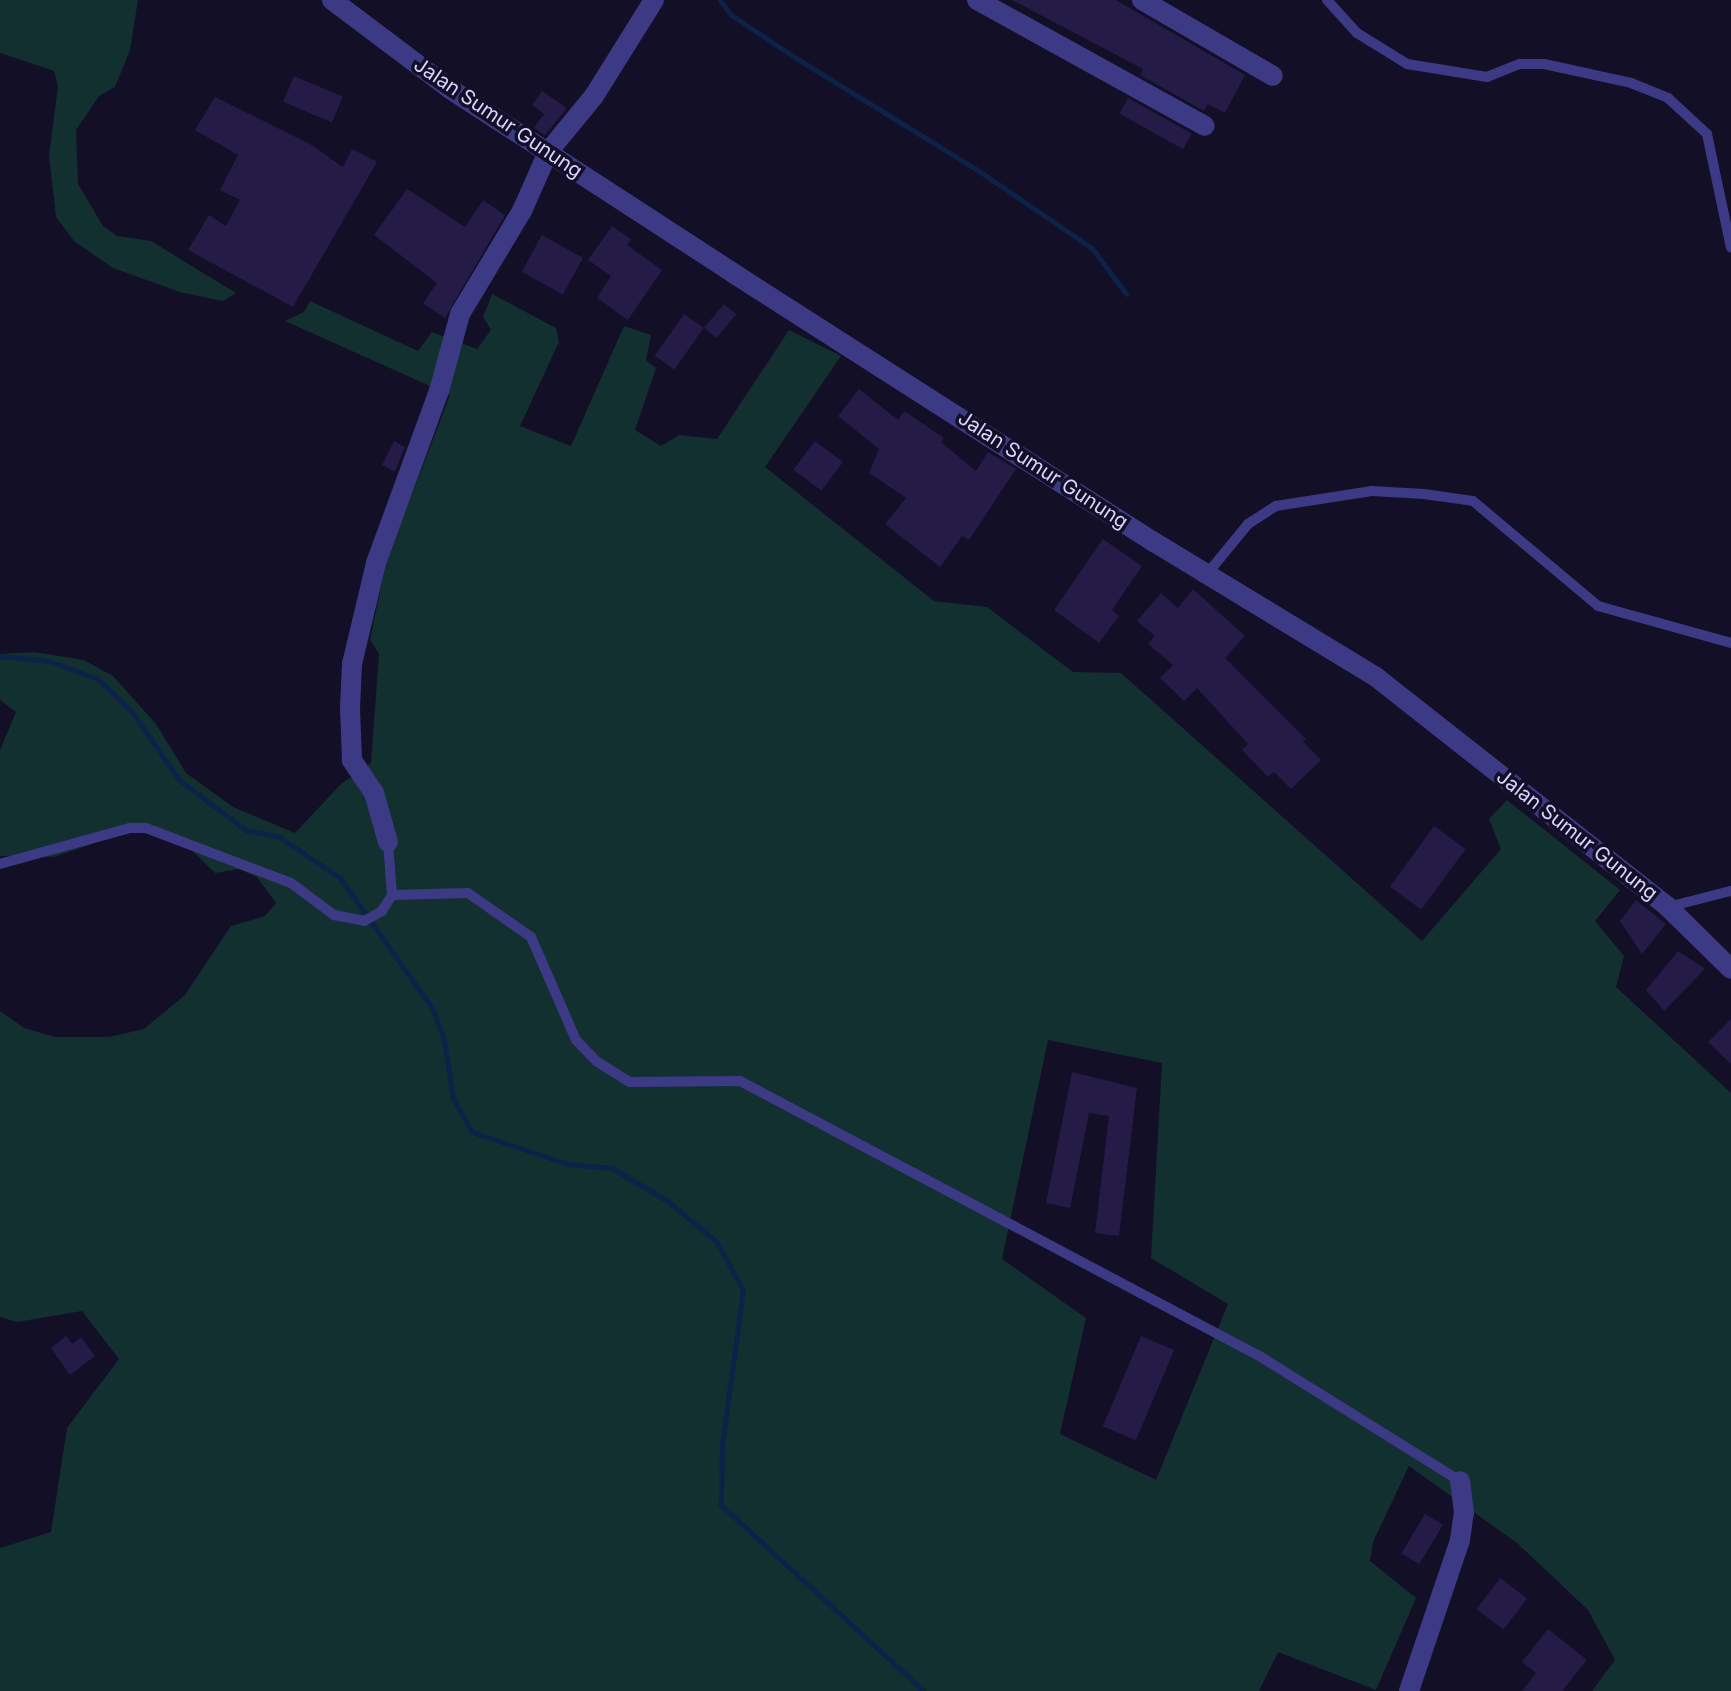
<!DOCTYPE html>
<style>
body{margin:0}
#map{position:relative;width:1731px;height:1691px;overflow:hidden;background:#130f26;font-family:Inter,sans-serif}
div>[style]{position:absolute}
.green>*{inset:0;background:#12302f}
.stream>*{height:5px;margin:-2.5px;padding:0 2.5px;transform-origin:2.5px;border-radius:2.5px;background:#0c2248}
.building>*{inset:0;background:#241b47;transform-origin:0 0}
.service>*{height:10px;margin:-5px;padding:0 5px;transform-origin:5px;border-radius:5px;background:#3d3a85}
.minor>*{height:20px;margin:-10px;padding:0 10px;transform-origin:10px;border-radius:10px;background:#3d3a85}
span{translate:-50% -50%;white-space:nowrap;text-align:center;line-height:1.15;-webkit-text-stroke:7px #130f26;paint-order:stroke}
.street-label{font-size:20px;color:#d9d4ff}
</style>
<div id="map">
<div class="green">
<i style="clip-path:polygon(0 0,138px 0,130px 50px,115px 87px,99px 96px,76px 130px,78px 184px,103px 226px,117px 236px,151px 241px,236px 293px,223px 301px,180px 292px,113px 268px,74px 241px,56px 217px,49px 156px,58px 86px,54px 71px,0 53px)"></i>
<i style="clip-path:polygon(evenodd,492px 294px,556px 328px,559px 342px,520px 426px,571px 446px,624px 326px,651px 335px,646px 360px,656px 368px,635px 430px,661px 446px,679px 435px,717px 439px,789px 330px,841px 356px,765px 467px,934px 601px,987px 607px,1073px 672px,1121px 673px,1422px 941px,1501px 849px,1489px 819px,1507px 800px,1620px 890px,1595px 921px,1624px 956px,1616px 987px,1731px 1093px,1731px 1691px,1592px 1691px,1615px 1660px,1588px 1610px,1517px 1543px,1409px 1466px,1373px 1542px,1370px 1561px,1416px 1598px,1376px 1690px,1278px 1652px,1259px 1691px,0 1691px,0 1548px,51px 1532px,67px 1428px,119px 1359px,82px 1311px,17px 1322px,0 1317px,0 1011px,24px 1028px,55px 1037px,109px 1037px,144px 1029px,185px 995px,231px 926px,265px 916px,276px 903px,257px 877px,239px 869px,215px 873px,180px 839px,133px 830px,54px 857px,0 856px,0 750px,16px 712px,0 700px,0 654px,34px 652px,84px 660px,113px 676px,156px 724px,186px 773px,233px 807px,295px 833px,341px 784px,371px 763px,379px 654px,370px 640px,386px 563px,450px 395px,285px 321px,304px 312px,310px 301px,418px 351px,432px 332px,477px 349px,491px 330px,483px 317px,492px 294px,1048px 1040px,1162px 1063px,1151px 1258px,1228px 1304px,1156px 1480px,1060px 1434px,1086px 1318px,1002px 1259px,1048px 1040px)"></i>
</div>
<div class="stream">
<i style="left:720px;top:0;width:19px;rotate:54deg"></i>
<i style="left:731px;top:15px;width:78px;rotate:33.5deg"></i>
<i style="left:796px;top:58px;width:211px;rotate:31.7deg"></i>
<i style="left:976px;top:169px;width:140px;rotate:34.3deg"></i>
<i style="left:1092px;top:248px;width:57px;rotate:53.5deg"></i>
<i style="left:0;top:656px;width:49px;rotate:5.8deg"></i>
<i style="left:49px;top:661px;width:52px;rotate:20.2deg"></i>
<i style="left:98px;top:679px;width:49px;rotate:44.2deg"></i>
<i style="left:133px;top:713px;width:81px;rotate:55.5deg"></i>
<i style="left:179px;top:780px;width:84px;rotate:36.7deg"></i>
<i style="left:246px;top:830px;width:33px;rotate:11deg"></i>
<i style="left:278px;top:836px;width:75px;rotate:34.1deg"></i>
<i style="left:340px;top:878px;width:159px;rotate:54.7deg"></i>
<i style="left:432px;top:1008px;width:34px;rotate:69deg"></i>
<i style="left:444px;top:1040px;width:59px;rotate:81.2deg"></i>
<i style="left:453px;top:1098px;width:39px;rotate:61deg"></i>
<i style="left:472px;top:1132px;width:101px;rotate:18.4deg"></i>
<i style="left:568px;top:1164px;width:44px;rotate:5.2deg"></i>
<i style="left:612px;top:1168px;width:63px;rotate:30.7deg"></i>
<i style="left:666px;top:1200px;width:65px;rotate:39.4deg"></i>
<i style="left:716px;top:1241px;width:56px;rotate:61.1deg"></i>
<i style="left:743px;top:1290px;width:156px;rotate:97.7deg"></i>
<i style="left:722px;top:1445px;width:60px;rotate:91deg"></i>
<i style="left:721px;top:1505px;width:275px;rotate:42.5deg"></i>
</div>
<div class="building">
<i style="clip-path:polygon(1012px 0,1116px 0,1245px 75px,1225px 113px,1208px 104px,1204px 111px,1140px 75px,1143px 69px)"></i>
<i style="left:294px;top:76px;width:53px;height:28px;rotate:23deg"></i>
<i style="clip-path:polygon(542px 91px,567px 108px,545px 135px,534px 128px,544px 114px,532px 105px)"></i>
<i style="clip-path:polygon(215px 97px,310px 144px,343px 167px,352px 149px,377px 162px,293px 307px,188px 250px,209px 215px,226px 226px,240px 200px,220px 190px,238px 155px,195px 130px)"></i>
<i style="left:1128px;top:98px;width:73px;height:18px;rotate:29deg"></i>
<i style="clip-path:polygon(407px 189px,465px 227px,483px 200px,505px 215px,445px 318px,423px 303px,437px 283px,374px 235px)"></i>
<i style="clip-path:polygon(612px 226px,631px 239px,627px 245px,662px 270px,628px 320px,597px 298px,611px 276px,588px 260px)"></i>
<i style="left:542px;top:235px;width:47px;height:42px;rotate:29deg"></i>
<i style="left:724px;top:304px;width:16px;height:31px;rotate:40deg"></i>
<i style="left:684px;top:314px;width:24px;height:51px;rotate:35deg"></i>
<i style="clip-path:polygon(859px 389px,898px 420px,904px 411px,944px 438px,941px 442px,976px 471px,988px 452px,1016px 469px,969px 540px,962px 536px,940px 567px,885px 524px,906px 498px,869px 473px,879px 449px,838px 416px)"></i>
<i style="clip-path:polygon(394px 441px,405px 447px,395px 472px,382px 465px)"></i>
<i style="left:815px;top:441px;width:35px;height:36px;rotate:37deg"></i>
<i style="clip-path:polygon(1103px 539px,1142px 566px,1112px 610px,1119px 616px,1099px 643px,1054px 610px)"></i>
<i style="clip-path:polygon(1193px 589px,1245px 636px,1225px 658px,1306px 739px,1303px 742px,1321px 760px,1291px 789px,1274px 772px,1268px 777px,1242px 750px,1248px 744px,1197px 688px,1184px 701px,1160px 678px,1173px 665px,1148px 644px,1155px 636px,1137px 621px,1161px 593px,1178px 608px)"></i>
<i style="left:1434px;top:826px;width:39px;height:75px;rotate:36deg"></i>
<i style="clip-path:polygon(1636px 900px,1666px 924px,1642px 954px,1620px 921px)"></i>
<i style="clip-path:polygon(1678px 951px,1705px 969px,1664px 1011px,1646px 990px)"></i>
<i style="clip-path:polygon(1731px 1019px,1731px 1064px,1708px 1042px)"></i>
<i style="clip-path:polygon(1072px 1072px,1137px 1088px,1119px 1236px,1095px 1233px,1109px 1116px,1089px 1113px,1070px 1208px,1046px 1203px)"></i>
<i style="clip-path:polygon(66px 1336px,72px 1344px,81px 1337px,95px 1356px,70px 1375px,51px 1348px)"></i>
<i style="left:1141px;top:1336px;width:36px;height:98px;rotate:23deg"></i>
<i style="left:1425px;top:1514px;width:21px;height:46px;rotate:31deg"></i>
<i style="left:1500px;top:1578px;width:34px;height:39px;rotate:37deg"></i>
<i style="clip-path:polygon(1548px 1629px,1587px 1660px,1562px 1691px,1522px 1691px,1536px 1673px,1522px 1662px)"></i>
</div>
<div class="service">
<i style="left:1327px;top:0;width:45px;rotate:47.7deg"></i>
<i style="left:1357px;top:33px;width:59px;rotate:31.8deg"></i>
<i style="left:1407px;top:64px;width:81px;rotate:9.2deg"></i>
<i style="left:1487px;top:77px;width:35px;rotate:-22deg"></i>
<i style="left:1520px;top:64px;width:24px"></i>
<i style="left:1544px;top:64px;width:89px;rotate:12.3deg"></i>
<i style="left:1631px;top:83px;width:40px;rotate:22deg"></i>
<i style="left:1668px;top:98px;width:53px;rotate:42.7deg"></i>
<i style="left:1707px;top:134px;width:116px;rotate:78.1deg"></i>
<i style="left:1207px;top:574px;width:65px;rotate:-50.6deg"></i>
<i style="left:1248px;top:524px;width:33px;rotate:-33deg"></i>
<i style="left:1276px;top:506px;width:97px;rotate:-8.9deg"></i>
<i style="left:1372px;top:491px;width:52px;rotate:3.3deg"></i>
<i style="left:1424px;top:494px;width:49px;rotate:8.1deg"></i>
<i style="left:1473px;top:501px;width:163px;rotate:40deg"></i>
<i style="left:1598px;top:606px;width:138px;rotate:15.5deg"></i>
<i style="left:0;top:864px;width:135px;rotate:-15.5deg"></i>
<i style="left:130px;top:828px;width:16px"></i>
<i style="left:146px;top:828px;width:155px;rotate:20.8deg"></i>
<i style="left:291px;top:883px;width:54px;rotate:36.7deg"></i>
<i style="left:334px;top:915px;width:31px;rotate:11deg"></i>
<i style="left:364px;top:921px;width:21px;rotate:-29deg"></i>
<i style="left:382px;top:911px;width:19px;rotate:-58deg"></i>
<i style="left:392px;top:895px;width:53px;rotate:-94.3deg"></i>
<i style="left:392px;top:895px;width:76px;rotate:-1.5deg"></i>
<i style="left:468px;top:893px;width:77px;rotate:34.9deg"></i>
<i style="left:531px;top:937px;width:112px;rotate:66.4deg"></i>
<i style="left:576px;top:1040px;width:29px;rotate:46deg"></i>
<i style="left:596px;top:1061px;width:40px;rotate:32deg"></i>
<i style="left:630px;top:1082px;width:110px;rotate:-0.5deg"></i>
<i style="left:740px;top:1081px;width:590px;rotate:27.91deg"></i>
<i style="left:1261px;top:1357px;width:234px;rotate:31.9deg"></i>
<i style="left:1668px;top:907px;width:65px;rotate:-14.3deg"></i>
</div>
<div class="minor">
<i style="left:332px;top:0;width:148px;rotate:37deg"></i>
<i style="left:450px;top:89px;width:338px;rotate:33deg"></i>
<i style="left:733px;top:273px;width:500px;rotate:32.6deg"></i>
<i style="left:1154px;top:542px;width:260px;rotate:31.3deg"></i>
<i style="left:1376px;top:677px;width:372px;rotate:38.2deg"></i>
<i style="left:1668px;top:907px;width:88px;rotate:44.5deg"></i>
<i style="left:977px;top:0;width:260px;rotate:28.9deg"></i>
<i style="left:1142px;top:0;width:151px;rotate:30.1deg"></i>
<i style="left:388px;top:842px;width:51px;rotate:-105.9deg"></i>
<i style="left:374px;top:793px;width:40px;rotate:-124deg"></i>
<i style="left:352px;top:760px;width:51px;rotate:-92.2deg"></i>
<i style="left:350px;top:709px;width:45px;rotate:-87.5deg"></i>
<i style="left:352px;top:664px;width:104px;rotate:-76.6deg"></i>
<i style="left:376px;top:563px;width:183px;rotate:-69.9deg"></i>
<i style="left:439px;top:391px;width:80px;rotate:-74.7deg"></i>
<i style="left:460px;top:314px;width:120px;rotate:-59deg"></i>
<i style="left:522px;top:211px;width:64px;rotate:-66.2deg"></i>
<i style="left:548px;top:152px;width:72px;rotate:-50.6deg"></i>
<i style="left:594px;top:96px;width:113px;rotate:-58deg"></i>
<i style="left:1409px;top:1691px;width:159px;rotate:-71.3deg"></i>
<i style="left:1460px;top:1540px;width:27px;rotate:-82deg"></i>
<i style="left:1464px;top:1513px;width:32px;rotate:-97deg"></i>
</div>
<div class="street-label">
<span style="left:498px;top:118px;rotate:34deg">Jalan Sumur Gunung</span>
<span style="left:1043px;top:470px;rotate:33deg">Jalan Sumur Gunung</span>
<span style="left:1577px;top:835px;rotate:38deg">Jalan Sumur Gunung</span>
</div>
</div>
